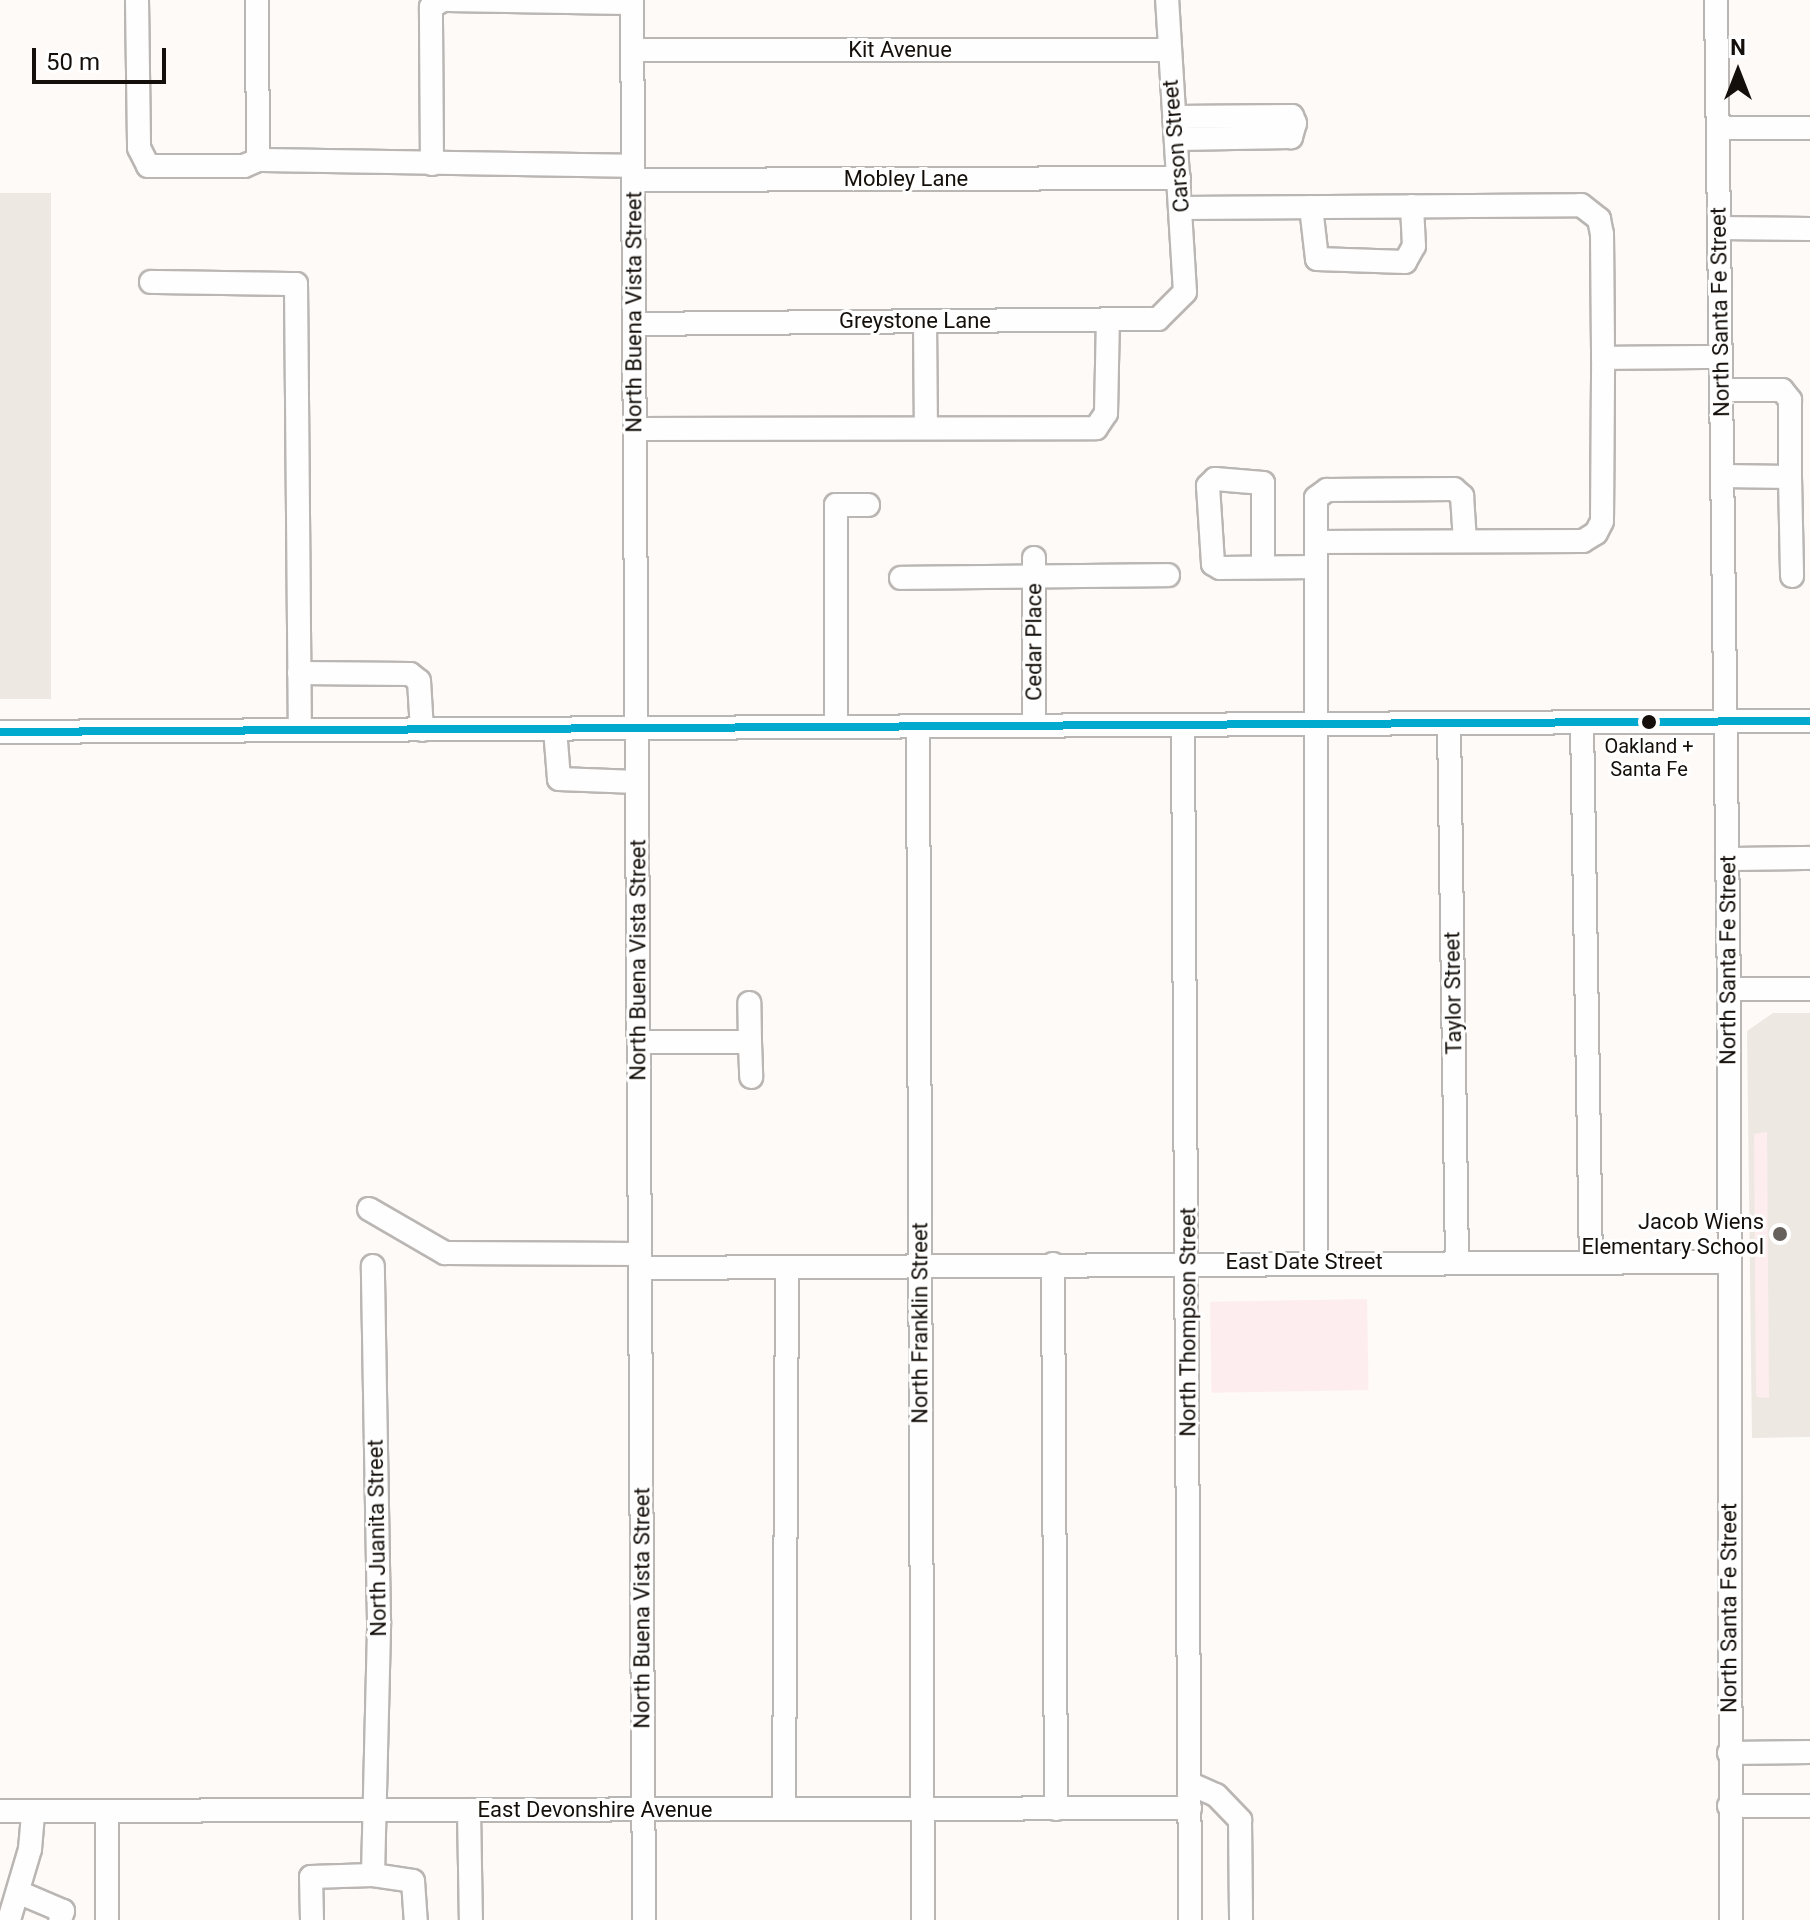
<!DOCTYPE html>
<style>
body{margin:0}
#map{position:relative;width:1810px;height:1920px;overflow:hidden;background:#fdfaf8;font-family:Roboto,sans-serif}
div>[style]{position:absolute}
.built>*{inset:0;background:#eee8e2;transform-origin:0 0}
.green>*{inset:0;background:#feedee;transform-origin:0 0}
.roads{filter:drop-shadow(2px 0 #bab6b3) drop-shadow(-2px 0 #bab6b3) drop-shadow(0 2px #bab6b3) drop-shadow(0 -2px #bab6b3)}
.minor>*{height:22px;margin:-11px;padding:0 11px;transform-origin:11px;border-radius:11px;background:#fffefe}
.bus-1>*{height:8px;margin:-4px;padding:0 4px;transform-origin:4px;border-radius:4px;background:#00a9ce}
.dots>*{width:22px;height:22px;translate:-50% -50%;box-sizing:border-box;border:4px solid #fff;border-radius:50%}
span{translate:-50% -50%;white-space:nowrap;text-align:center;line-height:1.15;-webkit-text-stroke:6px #fff;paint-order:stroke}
.bus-label{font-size:20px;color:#140f0a}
.street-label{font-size:22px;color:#140f0a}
.poi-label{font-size:22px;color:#140f0a}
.right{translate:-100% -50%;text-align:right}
.north{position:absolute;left:1698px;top:32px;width:80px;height:80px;-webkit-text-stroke:6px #fff;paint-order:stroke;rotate:0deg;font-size:22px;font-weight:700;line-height:32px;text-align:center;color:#140f0a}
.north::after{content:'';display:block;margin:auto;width:28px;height:36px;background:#140f0a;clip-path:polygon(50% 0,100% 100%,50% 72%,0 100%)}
.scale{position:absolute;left:32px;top:48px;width:134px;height:36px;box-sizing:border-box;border:4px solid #140f0a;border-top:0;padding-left:10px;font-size:24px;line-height:28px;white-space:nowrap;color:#140f0a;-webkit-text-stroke:6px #fff;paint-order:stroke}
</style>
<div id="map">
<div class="built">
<i style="left:51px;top:193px;width:506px;height:51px;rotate:90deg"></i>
<i style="clip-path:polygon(1773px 1013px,1810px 1013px,1810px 1437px,1752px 1438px,1747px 1031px)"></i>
</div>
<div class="green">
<i style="clip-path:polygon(1767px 1132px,1769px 1398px,1757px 1397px,1756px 1393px,1754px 1134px)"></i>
<i style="left:1367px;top:1299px;width:91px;height:157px;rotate:89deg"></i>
</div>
<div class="roads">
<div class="minor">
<i style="left:137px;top:0;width:148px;rotate:89.2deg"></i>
<i style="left:139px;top:148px;width:20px;rotate:63deg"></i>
<i style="left:148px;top:166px;width:96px"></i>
<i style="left:244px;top:166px;width:15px;rotate:-23deg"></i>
<i style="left:258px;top:160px;width:160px;rotate:-90.4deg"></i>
<i style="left:632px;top:0;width:1920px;rotate:89.64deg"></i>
<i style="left:1716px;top:0;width:989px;rotate:89.25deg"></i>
<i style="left:1729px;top:989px;width:931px;rotate:89.88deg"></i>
<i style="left:632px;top:50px;width:536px"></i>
<i style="left:1175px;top:117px;width:117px;rotate:-0.5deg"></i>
<i style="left:1292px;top:116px;width:8px;rotate:67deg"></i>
<i style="left:1295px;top:123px;width:15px;rotate:106deg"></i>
<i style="left:1291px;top:137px;width:114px;rotate:179deg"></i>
<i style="left:1718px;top:128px;width:92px"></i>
<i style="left:258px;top:160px;width:375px;rotate:0.9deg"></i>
<i style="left:432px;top:164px;width:157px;rotate:-90.4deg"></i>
<i style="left:431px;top:7px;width:14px;rotate:-30deg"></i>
<i style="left:443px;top:0;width:189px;rotate:0.9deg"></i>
<i style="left:633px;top:180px;width:546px;rotate:-0.21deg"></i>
<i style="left:1311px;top:207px;width:52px;rotate:83.4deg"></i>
<i style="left:1317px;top:259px;width:88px;rotate:2deg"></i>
<i style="left:1405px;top:262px;width:18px;rotate:-61deg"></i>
<i style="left:1414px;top:246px;width:40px;rotate:-92.9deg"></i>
<i style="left:1181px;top:208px;width:400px;rotate:-0.4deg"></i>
<i style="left:1581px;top:205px;width:23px;rotate:38deg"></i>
<i style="left:1599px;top:219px;width:15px;rotate:79deg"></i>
<i style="left:1602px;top:234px;width:124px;rotate:89.5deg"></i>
<i style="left:1719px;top:228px;width:91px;rotate:0.6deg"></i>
<i style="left:151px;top:282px;width:145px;rotate:0.8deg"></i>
<i style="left:296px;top:284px;width:446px;rotate:89.5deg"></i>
<i style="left:925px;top:321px;width:107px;rotate:89.5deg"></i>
<i style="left:634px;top:324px;width:524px;rotate:-0.55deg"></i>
<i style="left:1158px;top:319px;width:38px;rotate:-45deg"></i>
<i style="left:1185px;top:292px;width:293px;rotate:-93.5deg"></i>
<i style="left:1722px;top:390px;width:60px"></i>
<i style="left:1782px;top:390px;width:13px;rotate:51deg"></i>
<i style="left:1790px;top:400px;width:77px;rotate:90deg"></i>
<i style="left:1790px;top:477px;width:67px;rotate:-179.1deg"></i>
<i style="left:635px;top:429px;width:461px;rotate:-0.1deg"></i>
<i style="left:1096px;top:428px;width:18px;rotate:-56deg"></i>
<i style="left:1106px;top:413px;width:93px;rotate:-88.8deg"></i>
<i style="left:1790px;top:477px;width:99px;rotate:88.8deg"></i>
<i style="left:1316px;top:542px;width:44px;rotate:-90deg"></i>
<i style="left:1316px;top:498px;width:14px;rotate:-36deg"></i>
<i style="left:1327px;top:490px;width:127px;rotate:-0.5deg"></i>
<i style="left:1454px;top:489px;width:11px;rotate:41deg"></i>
<i style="left:1462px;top:496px;width:45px;rotate:86.2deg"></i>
<i style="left:1263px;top:567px;width:84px;rotate:-90deg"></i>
<i style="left:1263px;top:483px;width:48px;rotate:-175.2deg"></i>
<i style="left:1215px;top:479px;width:10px;rotate:135deg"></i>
<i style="left:1208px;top:486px;width:78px;rotate:86.3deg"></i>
<i style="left:1213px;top:564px;width:8px;rotate:30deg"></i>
<i style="left:1220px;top:568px;width:96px;rotate:-0.6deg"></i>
<i style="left:901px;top:578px;width:267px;rotate:-0.6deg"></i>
<i style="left:299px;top:673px;width:111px;rotate:0.5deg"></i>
<i style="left:410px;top:674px;width:11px;rotate:38deg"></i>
<i style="left:419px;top:681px;width:49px;rotate:86.5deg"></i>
<i style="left:1582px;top:722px;width:541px;rotate:89.05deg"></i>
<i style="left:1449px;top:723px;width:540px;rotate:89.15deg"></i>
<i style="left:1183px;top:725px;width:1195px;rotate:89.66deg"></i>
<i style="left:1034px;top:726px;width:168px;rotate:-90deg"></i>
<i style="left:836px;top:727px;width:222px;rotate:-90deg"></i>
<i style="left:836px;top:505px;width:32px"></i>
<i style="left:918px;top:727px;width:1193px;rotate:89.76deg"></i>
<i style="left:555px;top:729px;width:50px;rotate:85.4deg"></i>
<i style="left:559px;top:779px;width:78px;rotate:2.2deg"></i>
<i style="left:0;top:732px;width:1810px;rotate:-0.35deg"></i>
<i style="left:1727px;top:859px;width:83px;rotate:-0.7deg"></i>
<i style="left:1729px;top:989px;width:81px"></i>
<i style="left:639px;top:1042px;width:111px"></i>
<i style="left:750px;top:1042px;width:39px;rotate:-91deg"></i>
<i style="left:750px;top:1042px;width:35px;rotate:88deg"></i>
<i style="left:369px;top:1209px;width:88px;rotate:30.1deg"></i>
<i style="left:445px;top:1253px;width:195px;rotate:0.3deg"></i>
<i style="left:1316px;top:1262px;width:720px;rotate:-90deg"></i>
<i style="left:1316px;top:542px;width:267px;rotate:-0.2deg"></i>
<i style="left:1583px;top:541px;width:15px;rotate:-32deg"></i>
<i style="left:1596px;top:533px;width:13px;rotate:-63deg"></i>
<i style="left:1602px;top:521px;width:163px;rotate:-89.6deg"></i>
<i style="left:1603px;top:358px;width:118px;rotate:-0.5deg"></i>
<i style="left:1053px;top:1264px;width:545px;rotate:89.68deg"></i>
<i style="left:640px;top:1268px;width:1088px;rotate:-0.32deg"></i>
<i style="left:1729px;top:1753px;width:81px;rotate:-0.7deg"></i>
<i style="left:1191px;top:1784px;width:27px;rotate:24deg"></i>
<i style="left:1216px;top:1795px;width:35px;rotate:46deg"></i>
<i style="left:1240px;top:1820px;width:100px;rotate:89.4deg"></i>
<i style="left:1729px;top:1806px;width:81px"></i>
<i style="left:784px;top:1809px;width:542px;rotate:-89.68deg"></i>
<i style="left:469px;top:1810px;width:110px;rotate:89deg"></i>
<i style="left:0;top:1811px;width:1190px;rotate:-0.14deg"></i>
<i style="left:107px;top:1811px;width:109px;rotate:90deg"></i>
<i style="left:373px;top:1875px;width:40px;rotate:8.5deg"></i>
<i style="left:413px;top:1881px;width:39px;rotate:86deg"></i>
<i style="left:18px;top:1892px;width:49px;rotate:22.9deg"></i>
<i style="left:63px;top:1911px;width:9px;rotate:108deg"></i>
<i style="left:9px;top:1920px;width:74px;rotate:-73.5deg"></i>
<i style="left:30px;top:1849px;width:38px;rotate:-85deg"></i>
<i style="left:312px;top:1920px;width:43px;rotate:-91.3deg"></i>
<i style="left:311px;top:1877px;width:62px;rotate:-1.8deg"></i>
<i style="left:373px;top:1875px;width:254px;rotate:-88.6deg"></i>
<i style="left:379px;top:1621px;width:355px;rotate:-91deg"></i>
</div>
</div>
<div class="bus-1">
<i style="left:0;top:732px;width:1810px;rotate:-0.35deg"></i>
</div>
<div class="dots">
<i style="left:1649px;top:722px;background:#140f0a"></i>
<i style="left:1780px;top:1234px;background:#66615d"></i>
</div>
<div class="bus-label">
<span style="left:1649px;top:758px">Oakland +<br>Santa Fe</span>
</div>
<div class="street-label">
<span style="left:900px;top:50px">Kit Avenue</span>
<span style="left:1176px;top:146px;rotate:-95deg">Carson Street</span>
<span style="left:906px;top:179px">Mobley Lane</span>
<span style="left:634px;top:312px;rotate:-90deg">North Buena Vista Street</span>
<span style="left:1720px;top:312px;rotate:-91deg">North Santa Fe Street</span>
<span style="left:915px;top:321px">Greystone Lane</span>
<span style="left:1034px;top:642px;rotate:-90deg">Cedar Place</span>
<span style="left:638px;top:960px;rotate:-90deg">North Buena Vista Street</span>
<span style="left:1728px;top:960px;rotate:-90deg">North Santa Fe Street</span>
<span style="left:1453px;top:993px;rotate:-91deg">Taylor Street</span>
<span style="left:1304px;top:1262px">East Date Street</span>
<span style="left:1188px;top:1322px;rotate:-90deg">North Thompson Street</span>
<span style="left:920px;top:1323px;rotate:-90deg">North Franklin Street</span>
<span style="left:377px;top:1538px;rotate:-91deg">North Juanita Street</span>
<span style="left:642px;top:1608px;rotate:-90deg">North Buena Vista Street</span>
<span style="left:1729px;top:1608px;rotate:-90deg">North Santa Fe Street</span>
<span style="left:595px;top:1810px">East Devonshire Avenue</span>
</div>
<div class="poi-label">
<span class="right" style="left:1764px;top:1234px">Jacob Wiens<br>Elementary School</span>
</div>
<div class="north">N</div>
<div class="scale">50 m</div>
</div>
